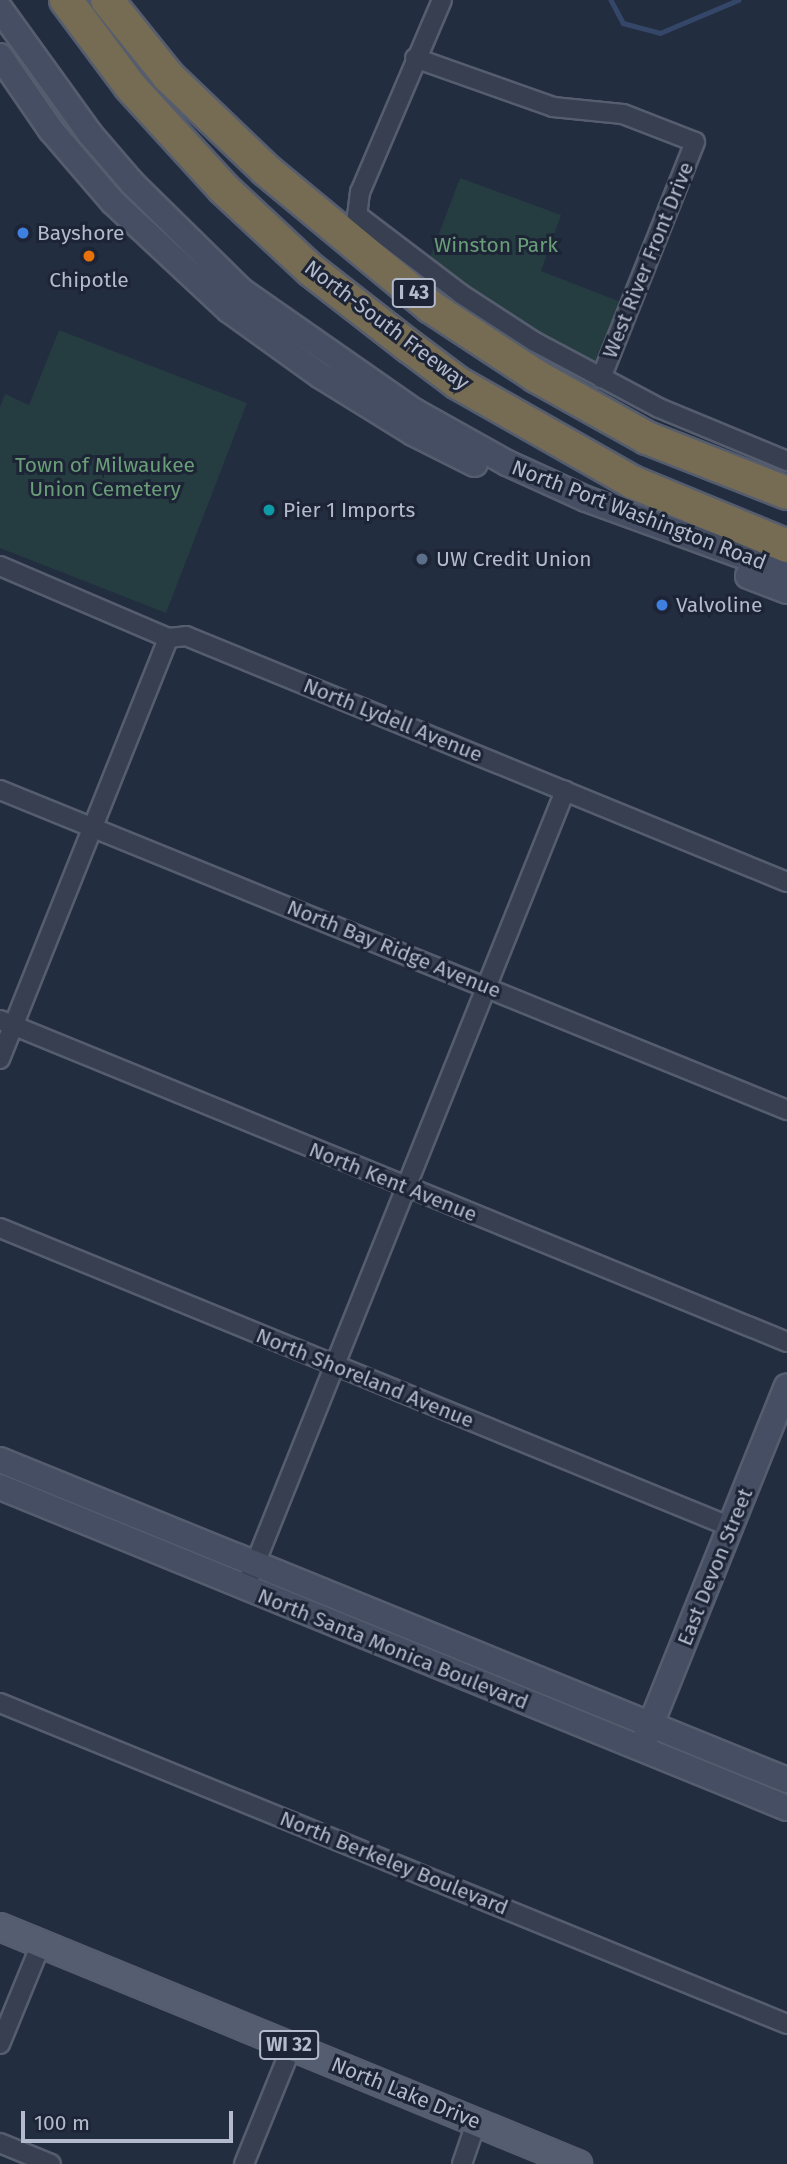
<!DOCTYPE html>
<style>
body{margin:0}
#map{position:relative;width:787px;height:2164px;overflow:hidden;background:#232d40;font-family:"Fira Sans",sans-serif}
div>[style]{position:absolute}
.green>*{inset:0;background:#253c41}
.stream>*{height:4.5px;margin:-2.25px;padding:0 2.25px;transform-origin:2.25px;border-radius:2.25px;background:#354768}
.roads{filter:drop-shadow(2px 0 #555d6e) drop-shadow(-2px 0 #555d6e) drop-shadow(0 2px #555d6e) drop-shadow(0 -2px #555d6e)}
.street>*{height:18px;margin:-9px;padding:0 9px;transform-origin:9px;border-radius:9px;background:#373f50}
.secondary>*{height:24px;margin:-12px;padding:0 12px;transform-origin:12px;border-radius:12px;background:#454e63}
.primary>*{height:26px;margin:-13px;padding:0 13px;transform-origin:13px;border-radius:13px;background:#555e70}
.highway>*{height:32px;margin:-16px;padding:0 16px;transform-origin:16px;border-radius:16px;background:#766b53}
.dots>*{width:19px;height:19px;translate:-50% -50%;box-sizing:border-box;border:4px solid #1c2435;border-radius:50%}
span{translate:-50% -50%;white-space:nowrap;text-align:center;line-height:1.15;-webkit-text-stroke:6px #1c2435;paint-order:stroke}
.shield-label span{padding:2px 5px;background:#1c2435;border:2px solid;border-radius:5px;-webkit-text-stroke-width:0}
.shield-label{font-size:19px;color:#b3bacb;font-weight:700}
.poi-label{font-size:21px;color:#b3bacb}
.left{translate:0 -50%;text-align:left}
.park-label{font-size:21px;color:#699d78}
.street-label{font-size:21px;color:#b3bacb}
.scale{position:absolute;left:21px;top:2111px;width:212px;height:32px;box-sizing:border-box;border:4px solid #b3bacb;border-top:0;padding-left:9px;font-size:21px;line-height:24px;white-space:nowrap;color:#b3bacb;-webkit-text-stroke:5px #1c2435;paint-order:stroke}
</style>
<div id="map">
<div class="green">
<i style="clip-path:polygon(460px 178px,561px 215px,541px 271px,626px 304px,599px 362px,593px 363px,540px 335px,429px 260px)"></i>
<i style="clip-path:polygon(59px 330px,247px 403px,166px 613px,0 548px,0 407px,5px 394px,29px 405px)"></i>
</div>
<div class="stream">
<i style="left:611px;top:0;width:26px;rotate:62deg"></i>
<i style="left:623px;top:23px;width:38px;rotate:15deg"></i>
<i style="left:660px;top:33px;width:85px;rotate:-22.9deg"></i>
</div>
<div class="roads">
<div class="street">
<i style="left:442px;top:0;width:209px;rotate:113.1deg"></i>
<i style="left:360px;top:192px;width:23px;rotate:97deg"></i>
<i style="left:357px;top:215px;width:131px;rotate:37.2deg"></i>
<i style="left:461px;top:294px;width:88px;rotate:33deg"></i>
<i style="left:535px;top:342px;width:140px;rotate:28deg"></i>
<i style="left:659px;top:408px;width:139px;rotate:22.5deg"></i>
<i style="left:415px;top:58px;width:146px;rotate:19.5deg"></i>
<i style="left:553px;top:107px;width:70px;rotate:5.7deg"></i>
<i style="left:623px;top:114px;width:77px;rotate:21.3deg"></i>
<i style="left:695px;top:142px;width:254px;rotate:111.7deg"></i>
<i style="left:0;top:566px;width:183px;rotate:23.2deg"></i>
<i style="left:168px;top:638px;width:18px;rotate:-6deg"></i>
<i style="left:186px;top:636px;width:649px;rotate:22.26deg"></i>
<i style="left:0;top:790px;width:850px;rotate:22.13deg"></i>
<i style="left:0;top:1020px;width:850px;rotate:22.25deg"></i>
<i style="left:0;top:1059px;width:453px;rotate:-68.2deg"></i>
<i style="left:0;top:1228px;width:790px;rotate:22.25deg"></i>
<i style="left:251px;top:1574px;width:844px;rotate:-68.15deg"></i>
<i style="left:0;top:1703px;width:850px;rotate:22.19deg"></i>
<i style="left:0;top:2044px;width:108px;rotate:-67.7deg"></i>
<i style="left:0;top:2143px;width:55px;rotate:22.4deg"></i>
<i style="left:244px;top:2164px;width:127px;rotate:-67.9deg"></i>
<i style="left:462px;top:2164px;width:43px;rotate:-71.1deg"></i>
</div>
<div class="secondary">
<i style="left:0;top:9px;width:154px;rotate:54.2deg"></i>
<i style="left:90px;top:134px;width:66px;rotate:49.3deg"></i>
<i style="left:133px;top:184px;width:153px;rotate:44.5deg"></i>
<i style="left:242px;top:291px;width:210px;rotate:34.9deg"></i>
<i style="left:414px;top:411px;width:107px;rotate:29.2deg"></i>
<i style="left:507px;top:463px;width:87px;rotate:24.5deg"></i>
<i style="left:586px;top:499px;width:214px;rotate:20deg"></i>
<i style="left:0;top:56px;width:90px;rotate:55.4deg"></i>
<i style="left:51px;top:130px;width:95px;rotate:49.3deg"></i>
<i style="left:113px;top:202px;width:158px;rotate:43deg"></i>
<i style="left:229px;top:310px;width:113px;rotate:35.7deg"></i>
<i style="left:321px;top:376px;width:108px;rotate:31.8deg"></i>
<i style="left:413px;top:433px;width:69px;rotate:26.6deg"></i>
<i style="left:748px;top:576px;width:42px;rotate:21deg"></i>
<i style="left:0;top:1460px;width:850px;rotate:22.13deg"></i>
<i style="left:0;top:1487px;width:850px;rotate:22.19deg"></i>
<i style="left:645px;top:1739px;width:380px;rotate:-68.1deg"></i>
</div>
<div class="primary">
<i style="left:0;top:1927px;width:625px;rotate:22.3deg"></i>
</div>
<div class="highway">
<i style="left:66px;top:0;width:107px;rotate:53.3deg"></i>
<i style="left:130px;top:86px;width:138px;rotate:47.6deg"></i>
<i style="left:223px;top:188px;width:120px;rotate:43deg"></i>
<i style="left:311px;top:270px;width:125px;rotate:37.9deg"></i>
<i style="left:410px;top:347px;width:60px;rotate:36.9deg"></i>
<i style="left:458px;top:383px;width:200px;rotate:29.6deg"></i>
<i style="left:632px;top:482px;width:168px;rotate:22.4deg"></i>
<i style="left:107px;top:0;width:99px;rotate:51.2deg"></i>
<i style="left:169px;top:77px;width:134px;rotate:43.8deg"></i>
<i style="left:266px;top:170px;width:214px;rotate:39.7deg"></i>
<i style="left:431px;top:307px;width:126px;rotate:33.3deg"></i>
<i style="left:536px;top:376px;width:127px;rotate:29.2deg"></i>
<i style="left:647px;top:438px;width:150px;rotate:21.4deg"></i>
</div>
</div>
<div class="dots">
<i style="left:23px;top:233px;background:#3f7fe0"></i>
<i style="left:89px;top:256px;background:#e8710a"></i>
<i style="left:269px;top:510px;background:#0f9aa8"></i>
<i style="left:422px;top:559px;background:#5c6f8a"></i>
<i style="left:662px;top:605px;background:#3f7fe0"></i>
</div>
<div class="shield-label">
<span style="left:414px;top:293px">I 43</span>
<span style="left:289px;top:2045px">WI 32</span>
</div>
<div class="poi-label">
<span class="left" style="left:37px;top:233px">Bayshore</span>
<span style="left:89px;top:280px">Chipotle</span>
<span class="left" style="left:283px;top:510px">Pier 1 Imports</span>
<span class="left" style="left:436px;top:559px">UW Credit Union</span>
<span class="left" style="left:676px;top:605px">Valvoline</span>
</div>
<div class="park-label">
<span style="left:496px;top:245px">Winston Park</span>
<span style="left:105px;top:477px">Town of Milwaukee<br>Union Cemetery</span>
</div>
<div class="street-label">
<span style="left:648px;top:260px;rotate:-68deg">West River Front Drive</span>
<span style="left:387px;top:325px;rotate:37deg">North-South Freeway</span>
<span style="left:639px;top:515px;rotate:21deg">North Port Washington Road</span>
<span style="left:393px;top:720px;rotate:22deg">North Lydell Avenue</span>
<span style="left:394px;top:949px;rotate:22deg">North Bay Ridge Avenue</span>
<span style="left:393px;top:1182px;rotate:22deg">North Kent Avenue</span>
<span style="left:365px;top:1378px;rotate:22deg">North Shoreland Avenue</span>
<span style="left:715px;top:1567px;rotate:-68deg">East Devon Street</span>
<span style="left:393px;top:1649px;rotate:22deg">North Santa Monica Boulevard</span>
<span style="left:394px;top:1863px;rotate:22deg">North Berkeley Boulevard</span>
<span style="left:406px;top:2093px;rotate:22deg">North Lake Drive</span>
</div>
<div class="scale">100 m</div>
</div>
